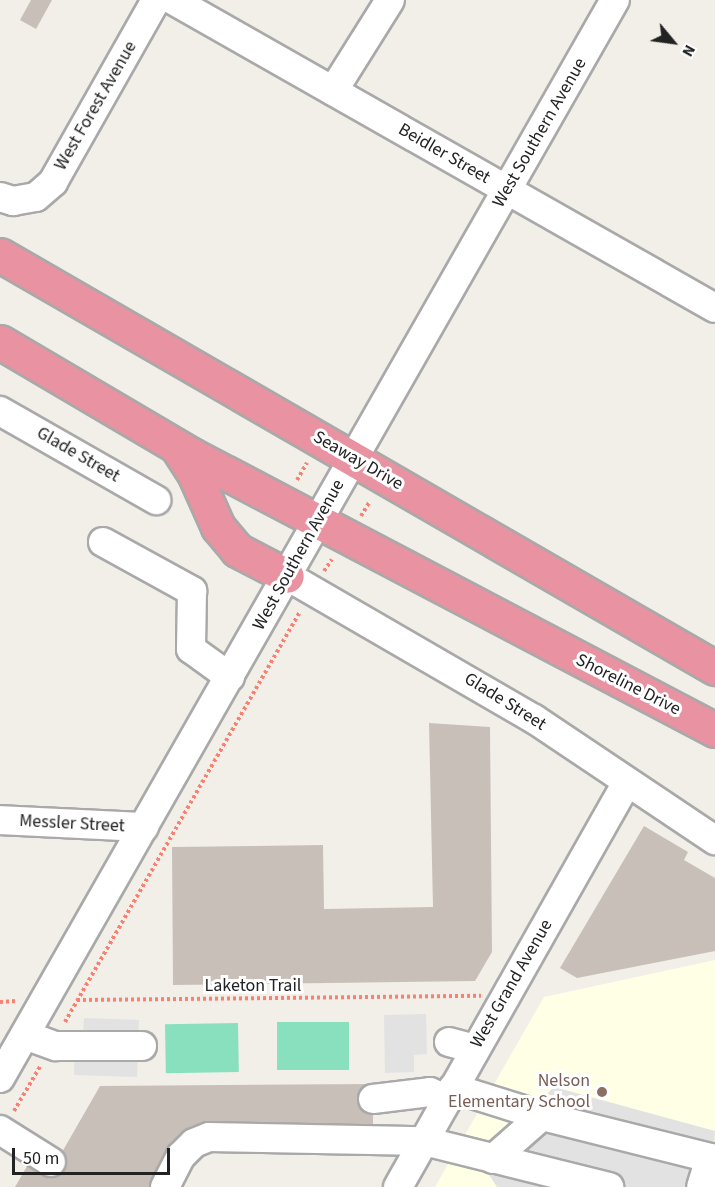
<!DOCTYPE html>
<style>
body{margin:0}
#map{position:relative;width:715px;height:1187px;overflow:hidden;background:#f2efe9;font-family:"Source Sans 3",sans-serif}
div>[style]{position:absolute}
.education>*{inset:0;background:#ffffe5}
.pitch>*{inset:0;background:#88e0be;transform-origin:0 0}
.parking>*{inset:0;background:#e2e2e2}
.building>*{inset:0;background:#c7bfb8}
.path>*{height:4px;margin-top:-2px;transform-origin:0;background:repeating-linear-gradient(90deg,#fa8072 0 3px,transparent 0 6px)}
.roads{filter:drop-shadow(2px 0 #a9a9a9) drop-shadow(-2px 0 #a9a9a9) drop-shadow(0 2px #a9a9a9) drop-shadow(0 -2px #a9a9a9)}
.minor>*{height:28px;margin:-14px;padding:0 14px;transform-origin:14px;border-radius:14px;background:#fff}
.highway>*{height:33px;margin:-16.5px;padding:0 16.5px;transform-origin:16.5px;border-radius:16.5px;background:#e892a2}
.dots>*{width:16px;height:16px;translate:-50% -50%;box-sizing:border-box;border:3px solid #fff;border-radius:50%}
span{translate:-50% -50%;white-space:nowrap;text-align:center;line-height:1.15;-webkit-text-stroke:6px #fff;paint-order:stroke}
.street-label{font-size:18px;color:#222}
.education-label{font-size:18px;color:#785e54}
.right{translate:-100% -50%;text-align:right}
.north{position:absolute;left:643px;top:12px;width:60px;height:60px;-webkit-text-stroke:4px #fff;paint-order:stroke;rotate:119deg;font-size:16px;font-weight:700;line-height:24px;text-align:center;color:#222}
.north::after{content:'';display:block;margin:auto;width:21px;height:27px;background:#222;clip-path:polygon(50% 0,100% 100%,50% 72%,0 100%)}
.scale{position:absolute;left:12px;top:1148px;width:158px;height:27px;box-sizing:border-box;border:3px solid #222;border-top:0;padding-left:8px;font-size:18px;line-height:21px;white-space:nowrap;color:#222;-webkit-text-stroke:4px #fff;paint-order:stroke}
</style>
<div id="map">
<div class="education">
<i style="clip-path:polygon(715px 960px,715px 1187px,435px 1187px,544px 997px)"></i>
</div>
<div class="pitch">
<i style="left:349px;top:1022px;width:48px;height:72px;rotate:90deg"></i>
<i style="left:238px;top:1023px;width:49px;height:73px;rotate:89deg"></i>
</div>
<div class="parking">
<i style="clip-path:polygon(426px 1014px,427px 1054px,414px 1055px,414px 1072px,385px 1073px,384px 1015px)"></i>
<i style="clip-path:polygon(84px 1018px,139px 1020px,137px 1077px,74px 1075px,75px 1035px,83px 1034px)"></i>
<i style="clip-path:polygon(554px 1087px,715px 1131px,712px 1187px,497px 1187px,484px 1167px,517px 1122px)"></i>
</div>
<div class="building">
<i style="clip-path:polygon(31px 0,52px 0,36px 29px,20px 20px)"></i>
<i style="clip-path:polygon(429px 723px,490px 727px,492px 952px,475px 981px,173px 985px,172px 847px,323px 845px,324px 909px,433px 907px)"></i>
<i style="clip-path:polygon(644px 826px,688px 852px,684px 860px,715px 878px,715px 951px,577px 978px,560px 968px)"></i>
<i style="clip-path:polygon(373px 1084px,373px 1128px,185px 1129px,154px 1187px,15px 1187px,30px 1161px,50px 1173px,100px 1086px)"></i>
</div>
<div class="path">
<i style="left:297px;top:480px;width:20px;rotate:-60deg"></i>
<i style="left:361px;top:516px;width:17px;rotate:-59deg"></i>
<i style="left:324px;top:571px;width:14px;rotate:-56deg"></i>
<i style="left:77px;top:1000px;width:404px;rotate:-0.6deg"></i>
<i style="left:0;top:1002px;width:16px;rotate:-4deg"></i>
<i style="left:65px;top:1022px;width:473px;rotate:-60.2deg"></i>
<i style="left:14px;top:1111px;width:53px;rotate:-59.6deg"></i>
</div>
<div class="roads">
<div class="minor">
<i style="left:173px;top:0;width:623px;rotate:29.61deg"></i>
<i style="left:333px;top:91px;width:107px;rotate:-57.9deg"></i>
<i style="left:0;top:197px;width:14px;rotate:17deg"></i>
<i style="left:13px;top:201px;width:23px;rotate:-10deg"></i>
<i style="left:36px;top:197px;width:23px;rotate:-41deg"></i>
<i style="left:53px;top:182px;width:209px;rotate:-60.5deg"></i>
<i style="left:0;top:411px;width:180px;rotate:29.7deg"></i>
<i style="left:103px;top:542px;width:102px;rotate:28.8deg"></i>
<i style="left:192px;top:591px;width:58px;rotate:91deg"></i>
<i style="left:191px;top:649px;width:48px;rotate:35.7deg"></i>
<i style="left:287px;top:576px;width:285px;rotate:30.1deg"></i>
<i style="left:534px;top:719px;width:218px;rotate:33.8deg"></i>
<i style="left:0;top:820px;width:144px;rotate:2.8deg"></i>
<i style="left:25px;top:1035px;width:33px;rotate:20deg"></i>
<i style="left:56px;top:1046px;width:86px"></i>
<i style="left:449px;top:1042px;width:27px;rotate:15deg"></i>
<i style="left:0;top:1078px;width:1241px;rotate:-60.3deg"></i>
<i style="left:453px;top:1088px;width:93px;rotate:17.5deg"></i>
<i style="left:373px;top:1099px;width:57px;rotate:-7deg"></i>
<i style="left:430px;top:1092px;width:19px;rotate:25deg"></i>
<i style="left:0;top:1130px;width:60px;rotate:32.1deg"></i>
<i style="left:493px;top:1159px;width:65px;rotate:-41.3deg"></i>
<i style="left:542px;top:1116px;width:173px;rotate:14deg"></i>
<i style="left:710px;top:1158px;width:30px;rotate:107deg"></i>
<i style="left:165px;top:1187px;width:35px;rotate:-63deg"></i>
<i style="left:181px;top:1156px;width:18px;rotate:-45deg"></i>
<i style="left:194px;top:1143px;width:16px;rotate:-22deg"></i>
<i style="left:209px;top:1137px;width:215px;rotate:1.1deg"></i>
<i style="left:424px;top:1141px;width:191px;rotate:14deg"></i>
<i style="left:398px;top:1187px;width:465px;rotate:-60.5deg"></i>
</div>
<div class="highway">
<i style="left:0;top:255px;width:826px;rotate:30.01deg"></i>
<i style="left:0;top:342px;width:223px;rotate:30.5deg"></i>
<i style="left:192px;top:455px;width:591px;rotate:27.74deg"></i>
<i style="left:177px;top:447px;width:31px;rotate:57deg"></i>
<i style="left:194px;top:473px;width:59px;rotate:66deg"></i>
<i style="left:218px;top:527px;width:30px;rotate:50deg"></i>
<i style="left:237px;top:550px;width:56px;rotate:27.5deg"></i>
</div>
</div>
<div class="dots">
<i style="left:602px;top:1092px;background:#8d6e63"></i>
</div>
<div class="street-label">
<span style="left:96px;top:106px;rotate:-60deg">West Forest Avenue</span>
<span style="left:540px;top:133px;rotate:-60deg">West Southern Avenue</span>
<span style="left:444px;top:154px;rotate:30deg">Beidler Street</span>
<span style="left:78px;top:455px;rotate:30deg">Glade Street</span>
<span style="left:358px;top:461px;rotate:30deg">Seaway Drive</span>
<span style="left:299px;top:555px;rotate:-61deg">West Southern Avenue</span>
<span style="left:628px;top:685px;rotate:27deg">Shoreline Drive</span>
<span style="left:505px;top:702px;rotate:32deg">Glade Street</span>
<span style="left:72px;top:824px;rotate:3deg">Messler Street</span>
<span style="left:512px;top:984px;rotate:-60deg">West Grand Avenue</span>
<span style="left:253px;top:986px">Laketon Trail</span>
</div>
<div class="education-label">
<span class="right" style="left:590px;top:1092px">Nelson<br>Elementary School</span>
</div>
<div class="north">N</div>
<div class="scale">50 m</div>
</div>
